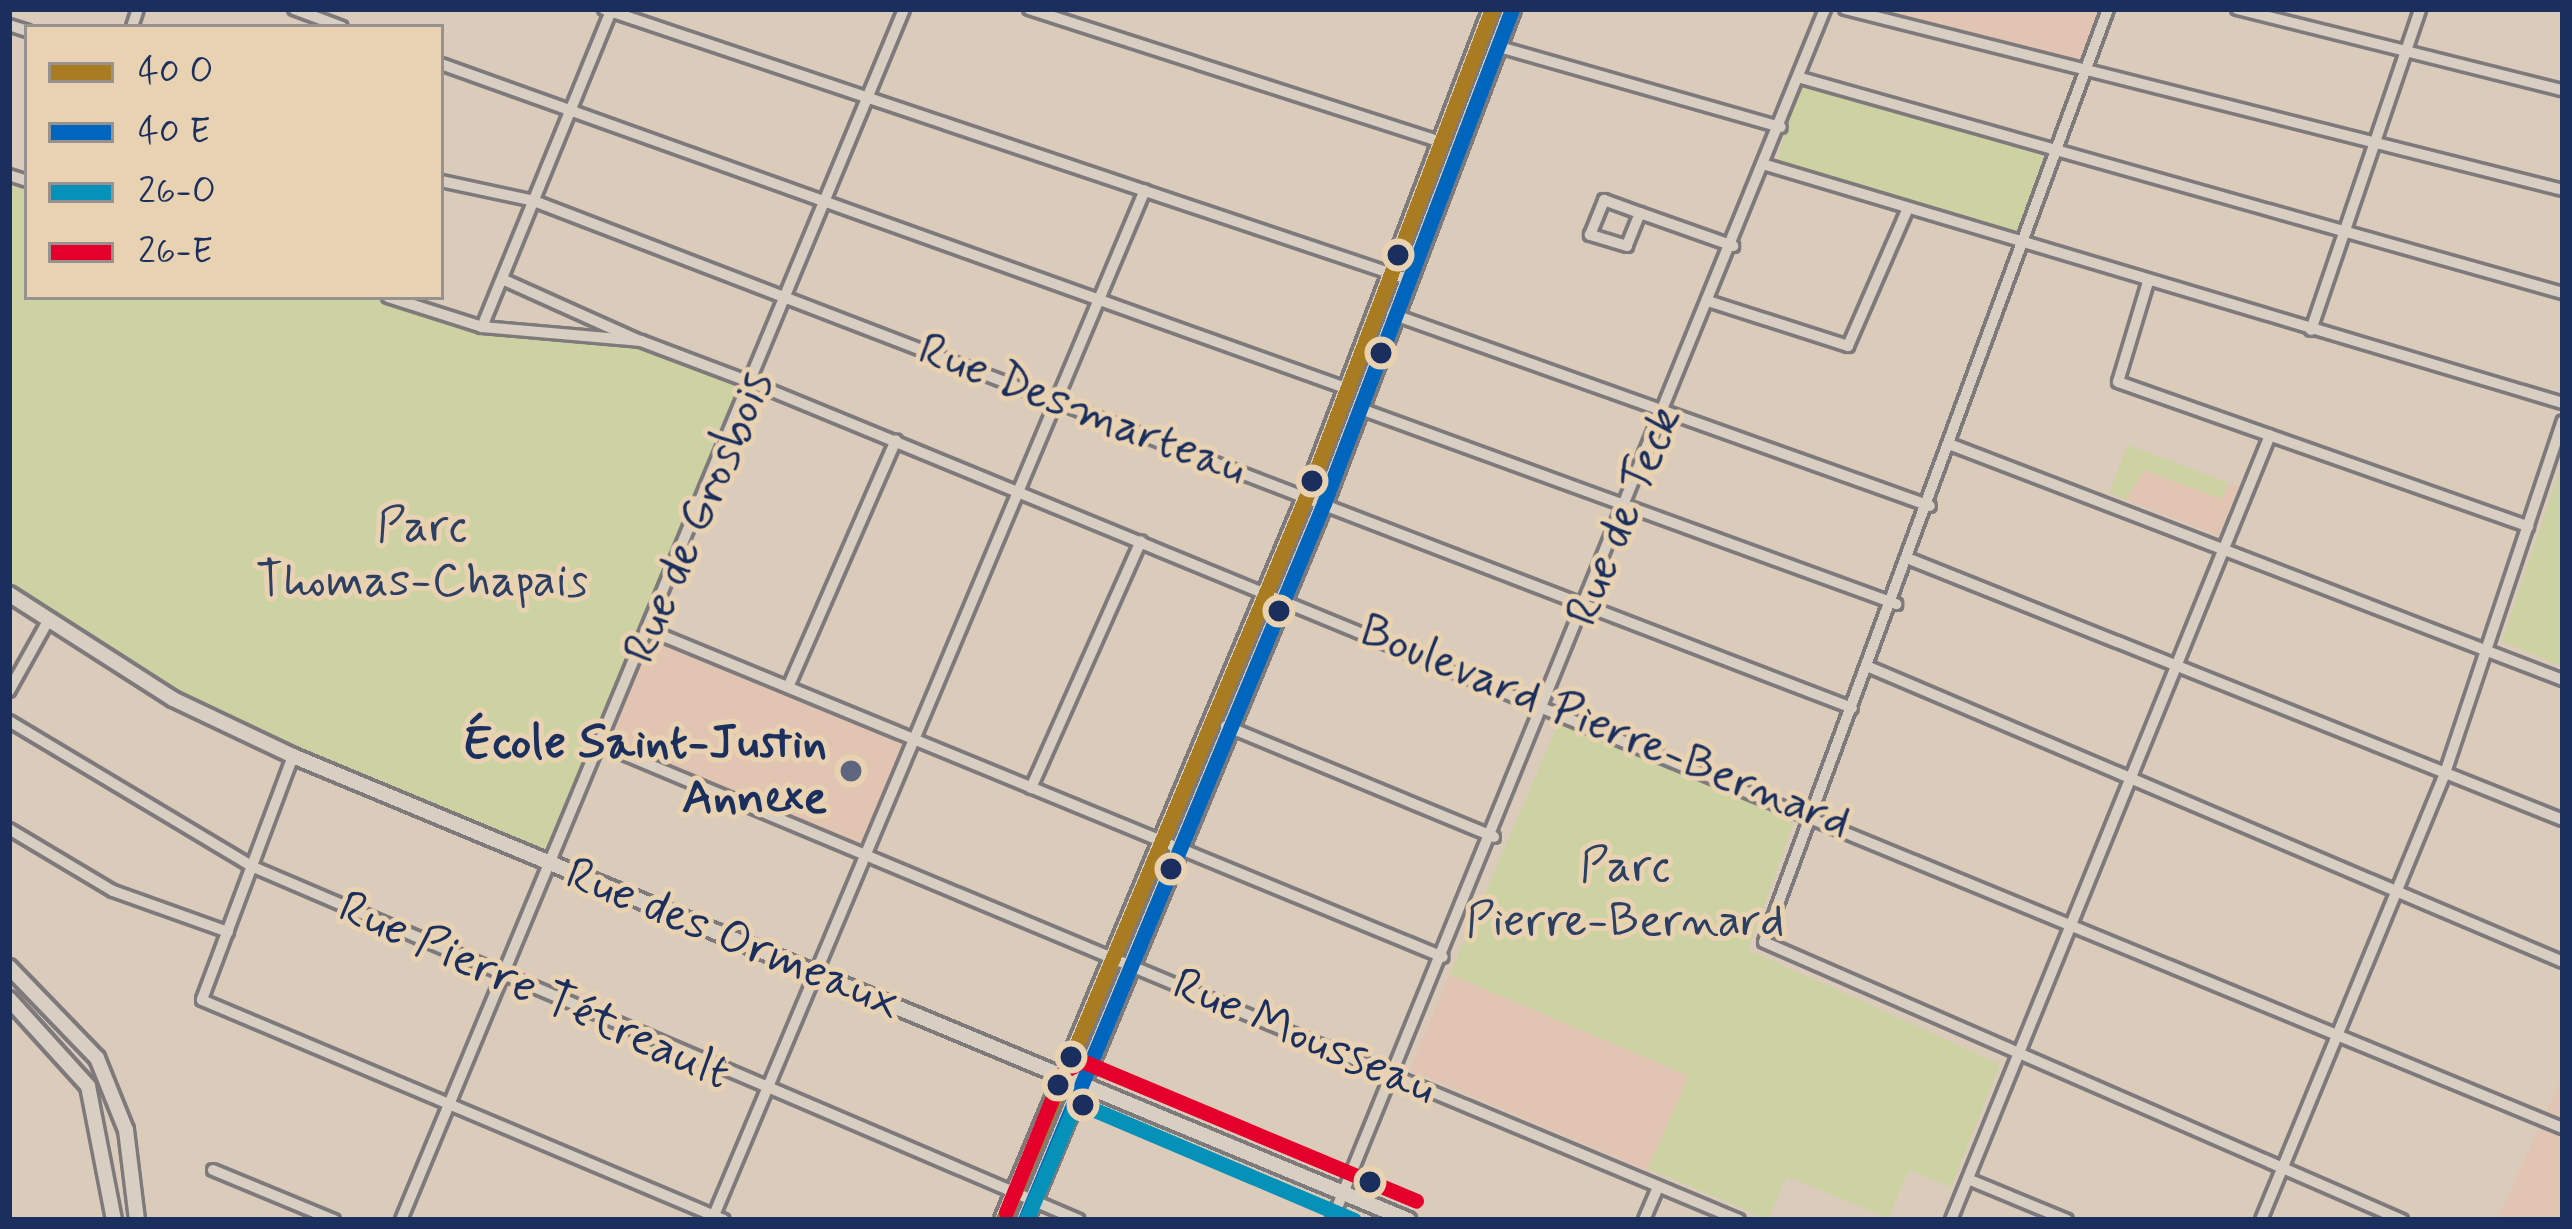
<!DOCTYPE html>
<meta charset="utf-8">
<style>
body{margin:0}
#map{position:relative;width:2572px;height:1229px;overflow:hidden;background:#dbcbbb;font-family:Mynerve,sans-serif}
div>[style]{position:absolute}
.built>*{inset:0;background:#e1c5b2;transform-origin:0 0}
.green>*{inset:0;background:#ccd2a2;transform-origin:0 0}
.roads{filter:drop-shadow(3px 0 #7e7a7c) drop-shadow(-3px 0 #7e7a7c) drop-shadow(0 3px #7e7a7c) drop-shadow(0 -3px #7e7a7c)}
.minor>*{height:10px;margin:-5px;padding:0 5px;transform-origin:5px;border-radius:5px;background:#d8cec2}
.tertiary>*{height:14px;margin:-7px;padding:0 7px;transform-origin:7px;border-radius:7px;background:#d8cec2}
.primary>*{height:16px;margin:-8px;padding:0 8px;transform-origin:8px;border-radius:8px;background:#d8cec2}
.bus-1>*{height:15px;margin:-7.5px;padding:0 7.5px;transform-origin:7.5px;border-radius:7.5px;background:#aa7c21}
.bus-2>*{height:15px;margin:-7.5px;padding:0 7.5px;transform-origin:7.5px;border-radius:7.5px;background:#0065bd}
.bus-3>*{height:15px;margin:-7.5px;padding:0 7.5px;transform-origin:7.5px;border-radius:7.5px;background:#0591b8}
.bus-4>*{height:15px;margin:-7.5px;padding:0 7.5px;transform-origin:7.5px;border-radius:7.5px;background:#e4002b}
.dots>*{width:33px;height:33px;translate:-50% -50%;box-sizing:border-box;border:6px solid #e9d2b1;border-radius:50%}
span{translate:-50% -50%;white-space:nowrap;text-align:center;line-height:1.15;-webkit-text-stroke:10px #e9d2b1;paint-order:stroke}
.street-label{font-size:48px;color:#1b2f5e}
.park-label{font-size:48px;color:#2c4063}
.poi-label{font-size:48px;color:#1b2f5e;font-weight:700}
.right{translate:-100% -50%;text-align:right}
.frame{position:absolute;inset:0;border:12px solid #1b2f5e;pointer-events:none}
.legend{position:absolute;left:24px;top:24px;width:420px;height:276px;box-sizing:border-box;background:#e9d2b1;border:3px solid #979190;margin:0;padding:15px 21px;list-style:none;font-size:36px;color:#1b2f5e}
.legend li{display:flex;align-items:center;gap:24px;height:60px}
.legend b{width:60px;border:3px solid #979190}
</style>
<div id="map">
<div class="built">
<i style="clip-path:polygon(1845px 9px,2108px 9px,2087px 70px)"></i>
<i style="left:2128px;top:445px;width:118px;height:52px;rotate:21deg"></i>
<i style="left:651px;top:631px;width:285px;height:124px;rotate:22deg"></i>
<i style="left:1450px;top:974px;width:260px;height:104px;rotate:23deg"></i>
<i style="clip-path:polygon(2563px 1075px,2563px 1220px,2497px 1220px,2543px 1119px)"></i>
</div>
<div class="green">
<i style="left:1801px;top:78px;width:268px;height:94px;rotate:16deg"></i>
<i style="clip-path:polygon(9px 175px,27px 181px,27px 297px,388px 297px,482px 327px,641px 341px,755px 384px,690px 502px,552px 865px,173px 699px,9px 596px)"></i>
<i style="clip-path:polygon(2128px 445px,2228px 483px,2222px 499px,2144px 470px,2125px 500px,2109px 493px)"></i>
<i style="clip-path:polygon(2563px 461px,2563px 667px,2502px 641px)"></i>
<i style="clip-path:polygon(1560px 720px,1796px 816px,1748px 950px,2000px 1064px,1951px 1187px,1909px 1170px,1888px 1218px,1787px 1176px,1768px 1219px,1648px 1169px,1689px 1076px,1450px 974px)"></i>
</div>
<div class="roads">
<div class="minor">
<i style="left:294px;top:9px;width:51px;rotate:20.6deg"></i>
<i style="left:604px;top:9px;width:847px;rotate:18.58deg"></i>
<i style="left:1029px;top:9px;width:433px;rotate:17.9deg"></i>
<i style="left:1845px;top:9px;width:740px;rotate:14.15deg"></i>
<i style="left:2108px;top:9px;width:994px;rotate:110.24deg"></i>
<i style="left:1764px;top:942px;width:696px;rotate:23.54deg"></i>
<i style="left:2237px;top:9px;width:336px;rotate:14deg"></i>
<i style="left:9px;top:25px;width:19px;rotate:18deg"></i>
<i style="left:132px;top:27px;width:19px;rotate:-72deg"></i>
<i style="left:1496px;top:46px;width:296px;rotate:15.9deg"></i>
<i style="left:441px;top:64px;width:963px;rotate:19.71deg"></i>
<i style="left:1801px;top:78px;width:792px;rotate:15.76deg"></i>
<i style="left:1766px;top:165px;width:832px;rotate:16.63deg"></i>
<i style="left:9px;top:175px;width:19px;rotate:18deg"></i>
<i style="left:441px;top:181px;width:95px;rotate:12.1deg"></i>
<i style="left:534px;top:201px;width:1412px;rotate:21.04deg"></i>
<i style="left:1640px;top:213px;width:35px;rotate:112deg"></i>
<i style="left:1627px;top:246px;width:39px;rotate:-163deg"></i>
<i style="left:1590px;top:235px;width:38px;rotate:-68deg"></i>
<i style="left:1604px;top:200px;width:38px;rotate:20deg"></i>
<i style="left:1640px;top:213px;width:99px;rotate:19.5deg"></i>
<i style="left:502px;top:279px;width:149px;rotate:24.2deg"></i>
<i style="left:2148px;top:282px;width:104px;rotate:106.7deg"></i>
<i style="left:2118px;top:382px;width:435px;rotate:19.4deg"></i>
<i style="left:388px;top:297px;width:99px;rotate:17.7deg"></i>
<i style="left:482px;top:327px;width:160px;rotate:5deg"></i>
<i style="left:641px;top:341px;width:122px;rotate:20.7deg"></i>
<i style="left:755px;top:384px;width:1955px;rotate:22.37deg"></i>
<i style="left:1711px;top:302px;width:144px;rotate:17.8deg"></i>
<i style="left:1848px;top:346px;width:148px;rotate:-66.5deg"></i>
<i style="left:1392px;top:314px;width:571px;rotate:19.64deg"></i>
<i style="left:482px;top:327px;width:344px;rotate:-67.8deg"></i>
<i style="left:2311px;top:330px;width:339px;rotate:-71.2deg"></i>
<i style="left:1358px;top:408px;width:573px;rotate:20.02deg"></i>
<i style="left:1949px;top:444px;width:658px;rotate:21.03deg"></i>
<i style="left:1912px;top:560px;width:701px;rotate:21.77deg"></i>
<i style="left:651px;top:631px;width:856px;rotate:22.37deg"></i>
<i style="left:1869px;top:667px;width:754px;rotate:23.03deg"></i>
<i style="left:789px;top:685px;width:267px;rotate:-66.4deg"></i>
<i style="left:9px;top:691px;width:82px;rotate:-60.9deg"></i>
<i style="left:9px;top:721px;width:282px;rotate:30.9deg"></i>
<i style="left:251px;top:866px;width:900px;rotate:23.15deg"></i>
<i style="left:1226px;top:726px;width:290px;rotate:22.5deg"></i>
<i style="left:602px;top:745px;width:1232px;rotate:22.67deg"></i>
<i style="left:293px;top:756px;width:260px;rotate:110.5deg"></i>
<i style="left:202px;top:1000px;width:566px;rotate:22.85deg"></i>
<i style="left:1031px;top:788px;width:270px;rotate:-66deg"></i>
<i style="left:9px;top:829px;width:121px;rotate:30.8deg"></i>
<i style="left:113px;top:891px;width:122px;rotate:19.6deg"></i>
<i style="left:213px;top:1170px;width:131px;rotate:22.5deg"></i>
<i style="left:1968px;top:1179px;width:107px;rotate:22.5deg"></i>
<i style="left:401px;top:1220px;width:1311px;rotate:-67.44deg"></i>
<i style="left:712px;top:1220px;width:1117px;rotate:-67.2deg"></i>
<i style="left:1332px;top:1220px;width:1308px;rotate:-67.85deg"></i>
<i style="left:1644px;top:1220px;width:36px;rotate:-67deg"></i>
<i style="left:1951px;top:1220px;width:847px;rotate:-67.88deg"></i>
<i style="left:2261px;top:1220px;width:483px;rotate:-67.6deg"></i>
<i style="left:2445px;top:773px;width:371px;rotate:-71.5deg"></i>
</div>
<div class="tertiary">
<i style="left:9px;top:594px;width:195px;rotate:32.6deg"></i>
<i style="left:173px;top:699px;width:133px;rotate:25.4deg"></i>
<i style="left:293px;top:756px;width:1208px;rotate:22.59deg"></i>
<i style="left:9px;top:967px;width:127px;rotate:46deg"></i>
<i style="left:97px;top:1058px;width:78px;rotate:68.1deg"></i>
<i style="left:126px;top:1130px;width:91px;rotate:83deg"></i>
<i style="left:9px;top:999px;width:118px;rotate:47.8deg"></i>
<i style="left:88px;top:1086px;width:136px;rotate:79deg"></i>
</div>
<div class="primary">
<i style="left:1003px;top:1220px;width:784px;rotate:-67.26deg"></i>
<i style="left:1306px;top:497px;width:522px;rotate:-69.14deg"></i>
<i style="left:1025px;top:1220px;width:777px;rotate:-67.36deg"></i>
<i style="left:1324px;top:503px;width:529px;rotate:-69.16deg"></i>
</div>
</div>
<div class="bus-1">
<i style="left:1003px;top:1220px;width:784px;rotate:-67.26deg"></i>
<i style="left:1306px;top:497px;width:522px;rotate:-69.14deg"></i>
</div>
<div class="bus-2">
<i style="left:1025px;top:1220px;width:777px;rotate:-67.36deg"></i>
<i style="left:1324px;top:503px;width:529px;rotate:-69.16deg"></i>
</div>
<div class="bus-3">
<i style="left:1026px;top:1220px;width:128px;rotate:-67deg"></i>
<i style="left:1076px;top:1102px;width:302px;rotate:23deg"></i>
</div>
<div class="bus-4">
<i style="left:1006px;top:1212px;width:151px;rotate:-67.8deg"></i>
<i style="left:1063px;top:1072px;width:22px;rotate:-30deg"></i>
<i style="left:1082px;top:1061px;width:362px;rotate:22.7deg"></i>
</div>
<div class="dots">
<i style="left:1398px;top:255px;background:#1b2f5e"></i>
<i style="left:1381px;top:353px;background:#1b2f5e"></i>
<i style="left:1312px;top:481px;background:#1b2f5e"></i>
<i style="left:1279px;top:611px;background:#1b2f5e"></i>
<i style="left:851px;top:771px;background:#5e667f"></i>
<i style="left:1171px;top:869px;background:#1b2f5e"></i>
<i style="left:1071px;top:1057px;background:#1b2f5e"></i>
<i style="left:1058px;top:1085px;background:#1b2f5e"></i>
<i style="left:1083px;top:1105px;background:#1b2f5e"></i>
<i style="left:1370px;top:1182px;background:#1b2f5e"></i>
</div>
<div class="street-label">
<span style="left:1082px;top:410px;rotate:21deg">Rue Desmarteau</span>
<span style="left:1624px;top:516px;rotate:-68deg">Rue de Teck</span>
<span style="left:699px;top:517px;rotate:-67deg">Rue de Grosbois</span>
<span style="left:1605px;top:727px;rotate:22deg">Boulevard Pierre-Bernard</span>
<span style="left:733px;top:939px;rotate:22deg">Rue des Ormeaux</span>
<span style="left:534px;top:991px;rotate:24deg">Rue Pierre Tétreault</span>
<span style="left:1304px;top:1037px;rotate:23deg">Rue Mousseau</span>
</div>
<div class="park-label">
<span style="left:422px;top:554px">Parc<br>Thomas-Chapais</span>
<span style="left:1625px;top:894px">Parc<br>Pierre-Bernard</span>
</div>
<div class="poi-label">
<span class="right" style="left:827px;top:771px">École Saint-Justin<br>Annexe</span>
</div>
<div class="frame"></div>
<ul class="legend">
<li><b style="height:15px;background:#aa7c21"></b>40 O</li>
<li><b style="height:15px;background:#0065bd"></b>40 E</li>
<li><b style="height:15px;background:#0591b8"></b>26-O</li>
<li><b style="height:15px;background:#e4002b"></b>26-E</li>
</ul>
</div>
